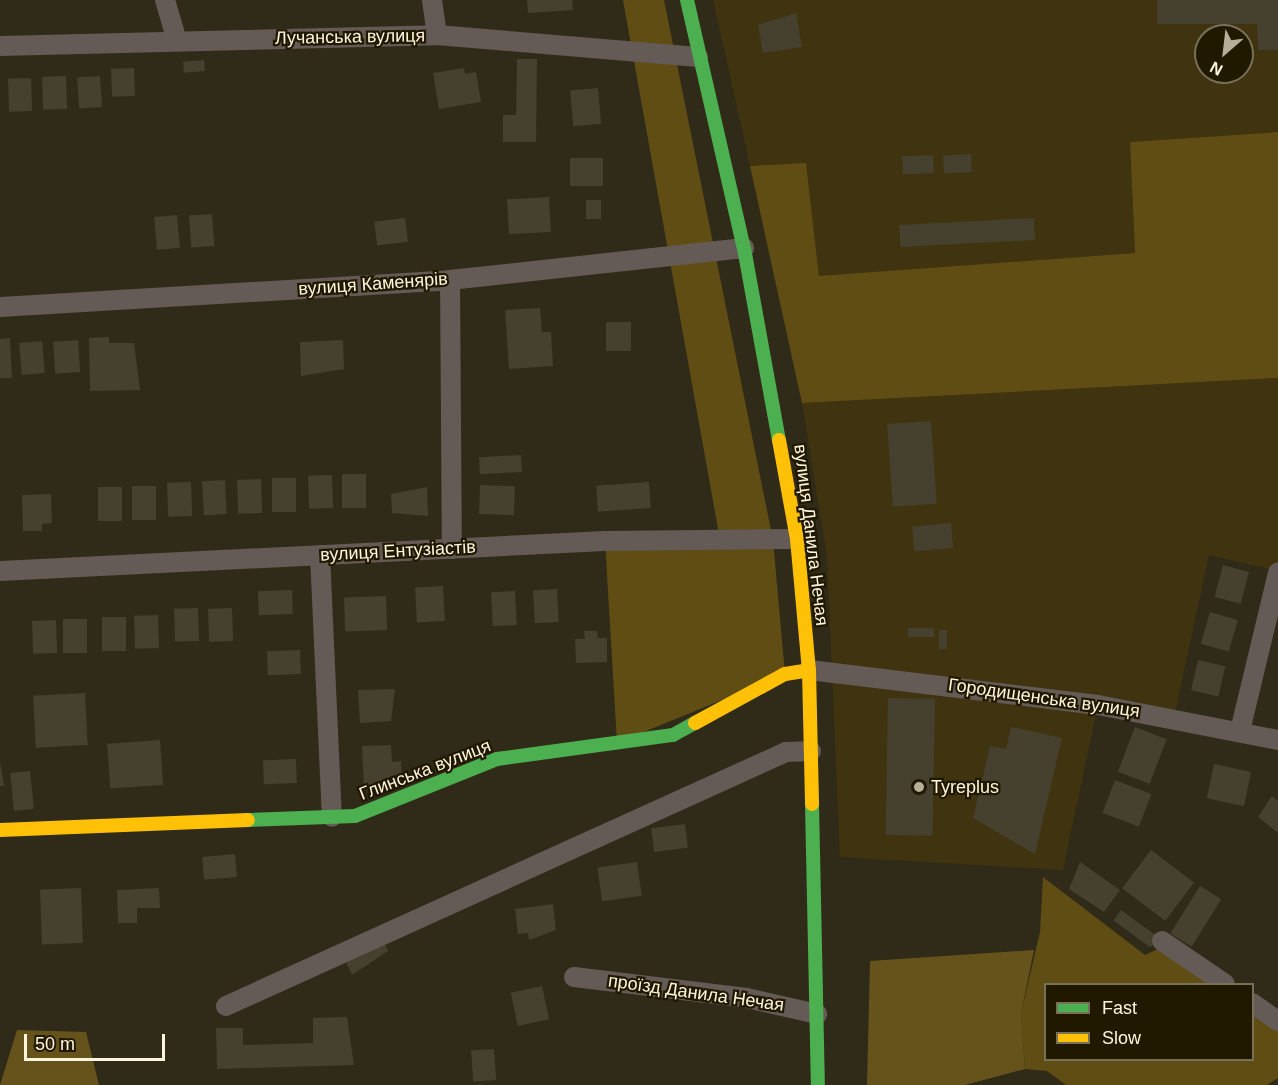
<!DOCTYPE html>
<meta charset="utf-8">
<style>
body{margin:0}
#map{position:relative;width:1278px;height:1085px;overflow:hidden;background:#302a18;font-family:Arial,sans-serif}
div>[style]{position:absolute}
.built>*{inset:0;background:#40330f}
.green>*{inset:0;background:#5f4d14}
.forest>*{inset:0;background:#66531c}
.building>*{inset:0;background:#45412e;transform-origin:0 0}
.street>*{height:20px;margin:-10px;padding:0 10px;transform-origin:10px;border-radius:10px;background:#645a56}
.fast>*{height:14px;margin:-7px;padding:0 7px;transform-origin:7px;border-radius:7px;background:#4caf50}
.slow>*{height:14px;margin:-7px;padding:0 7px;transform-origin:7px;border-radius:7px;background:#ffc107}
.dots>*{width:16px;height:16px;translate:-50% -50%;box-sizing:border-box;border:3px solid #211800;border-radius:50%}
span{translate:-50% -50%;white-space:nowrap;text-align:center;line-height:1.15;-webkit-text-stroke:4.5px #211800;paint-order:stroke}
.street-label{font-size:18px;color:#fef5dc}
.poi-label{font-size:18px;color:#fef5dc}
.left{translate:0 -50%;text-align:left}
.legend{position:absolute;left:1044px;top:983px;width:210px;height:78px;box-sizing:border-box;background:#211800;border:2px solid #797058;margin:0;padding:8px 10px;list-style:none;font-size:18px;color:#fef5dc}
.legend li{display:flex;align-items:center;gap:12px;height:30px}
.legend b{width:30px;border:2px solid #797058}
.north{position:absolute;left:1194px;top:24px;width:60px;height:60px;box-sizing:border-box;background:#211800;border:2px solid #797058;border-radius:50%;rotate:208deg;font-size:16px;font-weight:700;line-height:24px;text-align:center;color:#fef5dc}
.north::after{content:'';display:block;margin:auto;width:21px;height:27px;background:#b6ae97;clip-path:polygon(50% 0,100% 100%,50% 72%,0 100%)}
.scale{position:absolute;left:24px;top:1034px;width:141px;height:27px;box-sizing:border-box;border:3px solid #fef5dc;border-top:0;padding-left:8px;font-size:18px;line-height:21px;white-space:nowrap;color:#fef5dc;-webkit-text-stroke:4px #211800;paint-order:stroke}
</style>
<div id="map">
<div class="built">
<i style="clip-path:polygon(evenodd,713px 0,1278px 0,1278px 132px,1130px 142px,1135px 253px,819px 277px,806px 163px,750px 166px,713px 0,1206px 36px,1242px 36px,1242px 72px,1206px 72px,1206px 36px)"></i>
<i style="clip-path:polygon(1278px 378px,1278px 571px,1209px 555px,1174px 718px,1098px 705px,1063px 870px,840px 857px,827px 557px,802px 403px)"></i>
</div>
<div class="green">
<i style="clip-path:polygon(623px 0,664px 0,773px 540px,785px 674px,617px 743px,605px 541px,720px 540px)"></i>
<i style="clip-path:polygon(1278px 132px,1278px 378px,802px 403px,750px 166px,806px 163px,819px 276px,1135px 253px,1130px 142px)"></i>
<i style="clip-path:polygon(1043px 877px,1145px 955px,1158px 949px,1211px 984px,1046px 984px,1046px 1060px,1252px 1060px,1253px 1013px,1278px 1030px,1278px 1078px,1267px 1085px,1066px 1085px,1047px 1071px,1025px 1069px,1021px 1013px,1040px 932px)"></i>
</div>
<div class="forest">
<i style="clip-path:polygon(1034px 950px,1021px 1013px,1025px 1069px,965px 1085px,867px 1085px,870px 961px)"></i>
<i style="clip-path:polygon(17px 1030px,86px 1032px,99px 1085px,0 1085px)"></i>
</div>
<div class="building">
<i style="clip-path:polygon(527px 0,572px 0,573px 10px,528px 13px)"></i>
<i style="clip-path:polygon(1157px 0,1278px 0,1278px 50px,1258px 50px,1257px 24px,1157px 24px)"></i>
<i style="clip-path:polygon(796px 13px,802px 47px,763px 53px,758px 25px)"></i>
<i style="clip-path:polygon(517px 59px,537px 59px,536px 142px,503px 142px,503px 115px,516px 115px)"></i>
<i style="left:204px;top:60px;width:11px;height:21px;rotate:85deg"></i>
<i style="left:134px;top:68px;width:28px;height:23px;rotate:88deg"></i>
<i style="clip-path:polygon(464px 68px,465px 74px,476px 72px,481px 102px,439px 109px,433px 73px)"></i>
<i style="left:66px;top:76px;width:33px;height:24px;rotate:88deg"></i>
<i style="left:100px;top:76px;width:31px;height:23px;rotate:86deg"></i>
<i style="left:31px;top:78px;width:33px;height:23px;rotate:88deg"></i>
<i style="left:598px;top:88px;width:36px;height:28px;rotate:85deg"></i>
<i style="left:971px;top:154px;width:18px;height:28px;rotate:87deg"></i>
<i style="left:933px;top:155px;width:18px;height:31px;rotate:87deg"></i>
<i style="left:570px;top:158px;width:33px;height:28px"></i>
<i style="left:549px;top:197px;width:35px;height:42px;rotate:87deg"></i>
<i style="left:601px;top:200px;width:19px;height:15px;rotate:90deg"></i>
<i style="left:212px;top:214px;width:32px;height:23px;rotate:86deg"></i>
<i style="left:177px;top:215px;width:33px;height:23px;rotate:85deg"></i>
<i style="left:405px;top:218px;width:24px;height:31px;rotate:83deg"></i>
<i style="left:1034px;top:218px;width:22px;height:135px;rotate:87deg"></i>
<i style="clip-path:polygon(540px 308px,542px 332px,551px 332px,553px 366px,509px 369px,505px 310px)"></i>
<i style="left:606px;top:322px;width:25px;height:29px"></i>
<i style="clip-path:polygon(109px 337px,109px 343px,134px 343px,140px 390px,90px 391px,89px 338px)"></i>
<i style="clip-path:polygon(10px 338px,12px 378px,0 378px,0 339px)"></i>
<i style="left:78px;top:340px;width:32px;height:25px;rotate:86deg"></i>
<i style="clip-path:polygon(343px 340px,344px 369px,301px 376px,300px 342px)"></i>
<i style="left:42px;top:341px;width:32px;height:23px;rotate:85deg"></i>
<i style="left:931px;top:421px;width:83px;height:44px;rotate:86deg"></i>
<i style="left:521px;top:455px;width:17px;height:42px;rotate:87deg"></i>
<i style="left:342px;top:474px;width:24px;height:34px"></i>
<i style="left:332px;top:475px;width:33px;height:24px;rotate:88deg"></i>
<i style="left:272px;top:478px;width:24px;height:34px"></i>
<i style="left:261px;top:479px;width:34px;height:24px;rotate:88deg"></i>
<i style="left:225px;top:480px;width:34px;height:23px;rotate:87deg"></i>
<i style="left:191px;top:482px;width:34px;height:24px;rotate:88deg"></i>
<i style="left:649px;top:482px;width:26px;height:53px;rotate:86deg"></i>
<i style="left:480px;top:485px;width:35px;height:29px;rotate:2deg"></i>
<i style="left:132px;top:486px;width:24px;height:34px"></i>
<i style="left:98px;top:487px;width:24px;height:34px"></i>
<i style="clip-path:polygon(427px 487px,428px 516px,392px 513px,391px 494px)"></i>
<i style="clip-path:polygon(51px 494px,52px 523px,42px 524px,42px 531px,23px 531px,22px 495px)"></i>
<i style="left:951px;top:523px;width:25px;height:39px;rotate:85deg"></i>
<i style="left:1223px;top:565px;width:27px;height:33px;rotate:15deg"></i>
<i style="left:443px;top:586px;width:35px;height:28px;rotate:87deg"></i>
<i style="left:557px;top:589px;width:33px;height:24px;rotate:87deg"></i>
<i style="left:292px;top:590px;width:24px;height:34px;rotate:88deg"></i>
<i style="left:515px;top:591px;width:34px;height:24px;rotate:87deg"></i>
<i style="left:386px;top:596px;width:34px;height:42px;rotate:88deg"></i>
<i style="left:198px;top:608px;width:33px;height:24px;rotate:88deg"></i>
<i style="left:232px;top:608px;width:33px;height:24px;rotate:88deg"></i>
<i style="left:1210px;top:612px;width:29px;height:33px;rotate:16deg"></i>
<i style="left:158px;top:615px;width:33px;height:24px;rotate:88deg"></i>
<i style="left:102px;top:617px;width:24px;height:34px"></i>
<i style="left:63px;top:619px;width:24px;height:34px"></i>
<i style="left:56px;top:620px;width:33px;height:24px;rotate:88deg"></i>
<i style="left:908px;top:628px;width:26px;height:9px"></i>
<i style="left:939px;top:630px;width:8px;height:19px"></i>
<i style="clip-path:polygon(584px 631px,597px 631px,598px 638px,607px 638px,607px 662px,576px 663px,575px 639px,585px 639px)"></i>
<i style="left:300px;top:650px;width:24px;height:33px;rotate:88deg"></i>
<i style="left:1198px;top:660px;width:28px;height:31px;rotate:13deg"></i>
<i style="clip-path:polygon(395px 689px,391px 721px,360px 723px,358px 690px)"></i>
<i style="left:85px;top:693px;width:52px;height:52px;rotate:87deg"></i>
<i style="left:888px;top:698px;width:47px;height:137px;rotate:1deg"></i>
<i style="clip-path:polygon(1011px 727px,1062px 738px,1035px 854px,973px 818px,990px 746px,1006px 749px)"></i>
<i style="left:1135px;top:727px;width:34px;height:48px;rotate:21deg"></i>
<i style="left:160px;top:740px;width:45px;height:53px;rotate:86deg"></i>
<i style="clip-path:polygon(391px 745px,392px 762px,401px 761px,402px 786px,364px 788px,362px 746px)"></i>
<i style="left:296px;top:759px;width:24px;height:33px;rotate:88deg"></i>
<i style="clip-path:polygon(0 762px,4px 786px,0 786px)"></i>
<i style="left:1214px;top:764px;width:38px;height:35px;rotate:12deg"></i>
<i style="left:30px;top:771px;width:38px;height:20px;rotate:84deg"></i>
<i style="left:1115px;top:780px;width:39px;height:35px;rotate:21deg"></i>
<i style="clip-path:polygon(1272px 796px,1278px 801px,1278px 833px,1258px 817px)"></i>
<i style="left:685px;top:824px;width:24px;height:34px;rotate:83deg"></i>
<i style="left:1151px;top:850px;width:54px;height:48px;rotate:37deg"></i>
<i style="left:235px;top:854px;width:23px;height:33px;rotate:85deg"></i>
<i style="left:637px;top:862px;width:34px;height:40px;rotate:82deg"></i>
<i style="clip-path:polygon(1080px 862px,1120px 890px,1104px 912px,1069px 889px)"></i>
<i style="left:1200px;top:886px;width:25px;height:56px;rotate:32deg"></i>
<i style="left:81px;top:888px;width:55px;height:41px;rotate:88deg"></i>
<i style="clip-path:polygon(159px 888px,160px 908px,137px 908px,137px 923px,118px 923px,117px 890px)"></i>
<i style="clip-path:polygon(553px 904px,556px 930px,529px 940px,528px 933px,518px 934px,515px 909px)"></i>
<i style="left:1121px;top:910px;width:46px;height:13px;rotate:36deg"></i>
<i style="clip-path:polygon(384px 942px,388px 951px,352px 975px,345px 960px)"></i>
<i style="left:542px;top:986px;width:34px;height:32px;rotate:78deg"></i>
<i style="clip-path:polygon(347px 1017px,354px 1065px,217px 1069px,216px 1028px,243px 1028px,243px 1045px,313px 1043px,313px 1018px)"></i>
<i style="left:494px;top:1049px;width:31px;height:23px;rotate:86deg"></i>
</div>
<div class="street">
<i style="left:165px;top:0;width:43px;rotate:73.7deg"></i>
<i style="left:432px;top:0;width:35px;rotate:82deg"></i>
<i style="left:0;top:46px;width:437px;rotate:-1.4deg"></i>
<i style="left:437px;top:35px;width:262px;rotate:4.8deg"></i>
<i style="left:450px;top:280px;width:269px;rotate:89.6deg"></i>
<i style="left:0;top:307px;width:451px;rotate:-3.4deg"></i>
<i style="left:450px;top:280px;width:296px;rotate:-6.2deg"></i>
<i style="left:320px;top:555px;width:262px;rotate:87.4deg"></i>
<i style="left:0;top:571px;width:606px;rotate:-2.84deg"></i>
<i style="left:605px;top:541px;width:192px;rotate:-0.6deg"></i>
<i style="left:809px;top:670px;width:291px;rotate:6.9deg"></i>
<i style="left:1098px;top:705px;width:183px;rotate:11deg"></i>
<i style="left:1240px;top:731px;width:163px;rotate:-76.5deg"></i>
<i style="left:1162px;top:941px;width:76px;rotate:34.3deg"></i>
<i style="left:574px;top:977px;width:174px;rotate:6.9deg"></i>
<i style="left:747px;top:998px;width:72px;rotate:12.9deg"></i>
<i style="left:1252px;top:1003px;width:32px;rotate:35deg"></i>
<i style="left:226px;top:1006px;width:615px;rotate:-24.4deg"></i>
<i style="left:786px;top:752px;width:25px;rotate:-2deg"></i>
</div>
<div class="fast">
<i style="left:687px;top:0;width:254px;rotate:77.1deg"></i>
<i style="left:744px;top:248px;width:195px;rotate:79.7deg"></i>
<i style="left:812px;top:804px;width:281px;rotate:88.8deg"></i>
<i style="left:248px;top:820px;width:107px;rotate:-2.1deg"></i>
<i style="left:355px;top:816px;width:153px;rotate:-21.9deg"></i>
<i style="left:497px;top:759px;width:178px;rotate:-7.8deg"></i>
<i style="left:673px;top:735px;width:25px;rotate:-29deg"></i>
</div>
<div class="slow">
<i style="left:779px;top:440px;width:101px;rotate:79.7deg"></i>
<i style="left:797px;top:539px;width:132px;rotate:84.8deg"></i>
<i style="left:809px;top:670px;width:134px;rotate:88.7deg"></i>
<i style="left:695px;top:723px;width:102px;rotate:-28.6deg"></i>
<i style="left:785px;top:674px;width:24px;rotate:-9deg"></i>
<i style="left:0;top:830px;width:248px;rotate:-2.3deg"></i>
</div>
<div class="dots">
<i style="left:919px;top:787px;background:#b6ae97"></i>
</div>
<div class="street-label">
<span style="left:350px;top:37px;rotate:-1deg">Лучанська вулиця</span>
<span style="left:373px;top:284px;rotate:-4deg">вулиця Каменярів</span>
<span style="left:811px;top:535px;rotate:83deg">вулиця Данила Нечая</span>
<span style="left:398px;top:551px;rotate:-3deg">вулиця Ентузіастів</span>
<span style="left:1044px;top:698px;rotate:8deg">Городищенська вулиця</span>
<span style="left:425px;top:770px;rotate:-21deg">Глинська вулиця</span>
<span style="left:696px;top:993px;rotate:8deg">проїзд Данила Нечая</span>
</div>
<div class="poi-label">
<span class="left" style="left:931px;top:787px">Tyreplus</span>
</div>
<ul class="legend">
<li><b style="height:8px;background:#4caf50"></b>Fast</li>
<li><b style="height:8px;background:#ffc107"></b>Slow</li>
</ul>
<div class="north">N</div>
<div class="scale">50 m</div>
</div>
